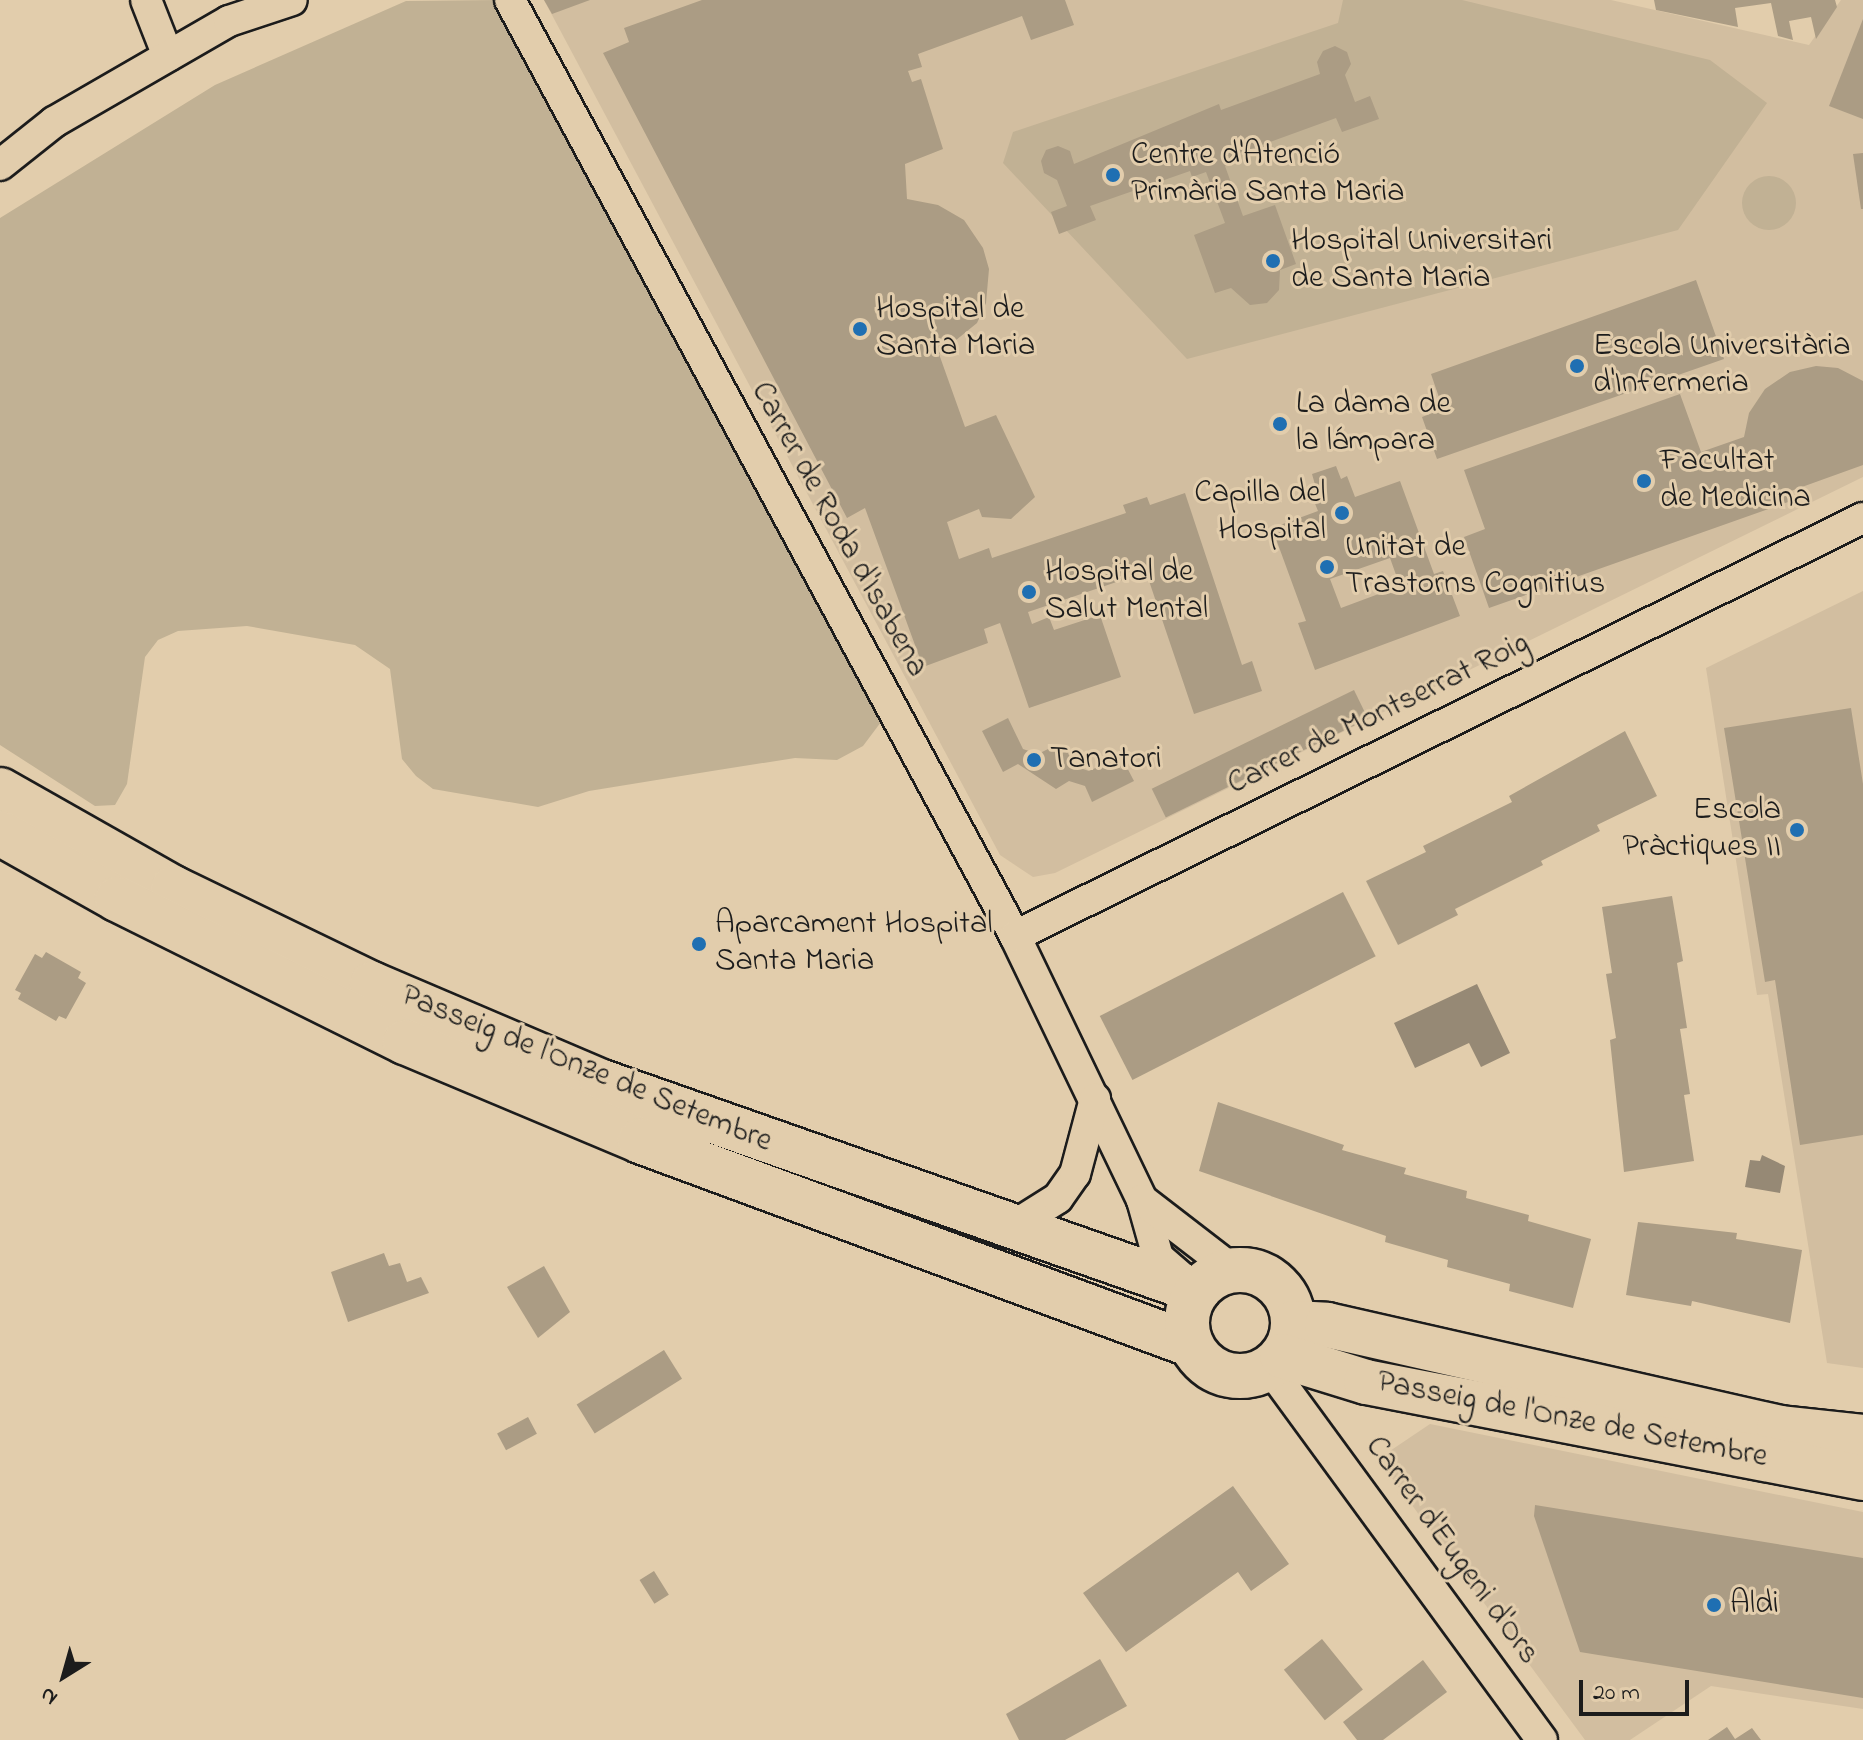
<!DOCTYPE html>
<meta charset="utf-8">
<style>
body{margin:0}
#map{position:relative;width:1863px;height:1740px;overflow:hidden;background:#e2cdac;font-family:"Indie Flower",sans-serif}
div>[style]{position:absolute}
.built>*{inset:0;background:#d2bea0}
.green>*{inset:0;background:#c1b194}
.round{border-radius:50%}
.water>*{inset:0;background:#968975}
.building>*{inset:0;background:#ab9c84;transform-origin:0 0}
.roads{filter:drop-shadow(2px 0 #1c1c1c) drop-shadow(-2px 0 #1c1c1c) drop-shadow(0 2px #1c1c1c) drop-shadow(0 -2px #1c1c1c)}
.street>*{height:30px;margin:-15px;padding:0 15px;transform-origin:15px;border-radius:15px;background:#e2cdac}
.secondary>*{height:44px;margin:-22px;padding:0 22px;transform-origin:22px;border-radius:22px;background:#e2cdac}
.secondary>.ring{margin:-22px;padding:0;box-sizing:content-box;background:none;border:44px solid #e2cdac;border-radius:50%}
.dots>*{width:22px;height:22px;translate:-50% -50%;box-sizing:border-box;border:4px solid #e2cdac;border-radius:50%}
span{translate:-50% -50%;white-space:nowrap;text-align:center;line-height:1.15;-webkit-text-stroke:6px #e2cdac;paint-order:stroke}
.poi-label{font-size:32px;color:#1c1c1c}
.left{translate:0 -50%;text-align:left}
.right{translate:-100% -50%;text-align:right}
.street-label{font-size:32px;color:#1c1c1c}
.north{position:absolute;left:24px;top:1636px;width:80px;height:80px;-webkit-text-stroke:6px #e2cdac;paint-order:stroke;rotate:217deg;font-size:22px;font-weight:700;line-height:32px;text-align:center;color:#1c1c1c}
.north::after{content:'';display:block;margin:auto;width:28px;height:36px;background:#1c1c1c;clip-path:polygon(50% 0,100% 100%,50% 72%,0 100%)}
.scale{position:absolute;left:1579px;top:1680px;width:110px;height:36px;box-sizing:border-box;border:4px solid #1c1c1c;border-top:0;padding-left:10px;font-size:24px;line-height:28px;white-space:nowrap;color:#1c1c1c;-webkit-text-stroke:6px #e2cdac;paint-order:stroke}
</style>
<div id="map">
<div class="built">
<i style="clip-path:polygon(544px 0,1611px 0,1809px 45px,1841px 0,1863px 0,1863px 477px,1055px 873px,1033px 877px,1000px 855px)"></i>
<i style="clip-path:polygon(1863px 591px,1863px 1368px,1827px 1363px,1768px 994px,1757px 995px,1706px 668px)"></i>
<i style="clip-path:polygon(1430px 1424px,1863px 1512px,1863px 1709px,1711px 1686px,1630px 1740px,1585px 1740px,1378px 1459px)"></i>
</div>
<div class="green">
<i style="clip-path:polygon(498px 0,881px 722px,863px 746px,837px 760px,795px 758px,712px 771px,589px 791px,538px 807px,433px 789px,416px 776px,402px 759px,390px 669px,355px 645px,247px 626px,178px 631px,158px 640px,145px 657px,127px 784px,115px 805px,95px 806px,0 745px,0 218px,215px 85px,406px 1px)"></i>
<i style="clip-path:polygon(1343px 0,1462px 0,1710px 60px,1767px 103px,1678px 230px,1187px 359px,1003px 163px,1013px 132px,1338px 23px)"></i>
<i class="round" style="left:1742px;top:176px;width:54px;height:54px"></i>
</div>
<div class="water">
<i style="clip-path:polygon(1477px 984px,1510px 1053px,1481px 1067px,1469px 1043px,1415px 1068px,1394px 1023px)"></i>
<i style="clip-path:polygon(1762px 1155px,1785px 1166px,1780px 1193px,1745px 1187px,1750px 1160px,1760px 1161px)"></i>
</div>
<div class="building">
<i style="clip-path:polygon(544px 0,590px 0,552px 14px)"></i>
<i style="clip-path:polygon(702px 0,1065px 0,1074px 25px,1031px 40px,1022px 16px,918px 54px,922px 67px,908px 71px,912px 82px,921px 79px,943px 149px,905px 164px,907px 199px,938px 205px,964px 220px,983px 248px,989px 269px,986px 303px,977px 323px,939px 354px,965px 427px,996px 415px,1035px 497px,1011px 519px,982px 517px,979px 509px,947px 522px,959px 559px,989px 548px,992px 558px,1126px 513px,1123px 505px,1147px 497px,1150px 505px,1185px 493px,1242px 665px,1252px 661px,1262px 691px,1194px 714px,1146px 572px,1028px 612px,1032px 624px,1049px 617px,1054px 630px,1100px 615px,1121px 677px,1029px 708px,1000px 623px,984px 629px,988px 643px,923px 667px,865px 508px,847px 518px,603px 53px,629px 42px,624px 28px)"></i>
<i style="clip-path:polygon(1654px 0,1835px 0,1837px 7px,1816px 39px,1811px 17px,1789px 21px,1793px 40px,1778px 36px,1771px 3px,1735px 8px,1738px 27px,1656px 10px)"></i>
<i style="clip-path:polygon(1863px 19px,1863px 119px,1829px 106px)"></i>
<i style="clip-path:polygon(1335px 46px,1347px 52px,1351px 64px,1345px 75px,1355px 102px,1370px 96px,1379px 119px,1342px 132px,1336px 118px,1237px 154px,1239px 161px,1225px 166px,1243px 216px,1275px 205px,1296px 264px,1280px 270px,1279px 290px,1267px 303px,1250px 305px,1231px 288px,1215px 293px,1194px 235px,1225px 223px,1206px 172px,1192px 177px,1190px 171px,1090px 206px,1096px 220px,1059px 234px,1051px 212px,1067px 206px,1057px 180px,1044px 173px,1041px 161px,1046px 150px,1058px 146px,1070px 151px,1074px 164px,1219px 104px,1221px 110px,1320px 74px,1317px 62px,1323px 51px)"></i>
<i style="clip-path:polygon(1863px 153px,1863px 209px,1861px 209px,1853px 154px)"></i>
<i style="clip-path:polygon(1696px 280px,1724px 359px,1437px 459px,1422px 417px,1443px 409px,1431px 374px)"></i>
<i style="clip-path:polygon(1816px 366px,1838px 368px,1863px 381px,1863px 465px,1788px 492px,1791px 501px,1489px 608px,1464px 537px,1485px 529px,1464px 470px,1680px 394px,1701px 452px,1744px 437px,1749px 413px,1765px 389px,1790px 372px)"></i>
<i style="clip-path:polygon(evenodd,1336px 466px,1341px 479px,1347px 476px,1355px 497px,1400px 481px,1434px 574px,1443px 571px,1460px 616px,1315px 670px,1298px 623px,1306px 621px,1272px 528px,1318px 511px,1310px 491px,1316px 488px,1312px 474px,1336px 466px,1390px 558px,1400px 586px,1341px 608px,1330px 579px,1390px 558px)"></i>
<i style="left:1354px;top:690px;width:32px;height:225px;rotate:64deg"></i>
<i style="clip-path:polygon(1851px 708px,1863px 784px,1863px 1135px,1800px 1145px,1775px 980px,1765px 982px,1724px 728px)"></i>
<i style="clip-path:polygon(1008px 718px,1023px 749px,1038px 754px,1052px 747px,1067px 751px,1074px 766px,1089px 771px,1121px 756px,1134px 781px,1092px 802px,1085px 786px,1069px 781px,1056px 789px,1018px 764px,1003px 772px,982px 731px)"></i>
<i style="clip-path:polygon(1625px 731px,1657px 796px,1597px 825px,1600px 831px,1541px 861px,1543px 865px,1455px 909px,1458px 915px,1398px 945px,1366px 881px,1426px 852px,1423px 846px,1512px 802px,1509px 796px)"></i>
<i style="left:1343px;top:892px;width:72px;height:273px;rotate:63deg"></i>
<i style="clip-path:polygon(1672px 896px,1683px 961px,1677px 963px,1687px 1028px,1680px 1029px,1690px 1094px,1684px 1095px,1694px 1161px,1624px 1172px,1610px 1040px,1616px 1038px,1606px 974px,1612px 973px,1602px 907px)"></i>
<i style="clip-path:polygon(46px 952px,81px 972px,78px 978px,86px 983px,66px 1019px,59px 1016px,56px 1021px,18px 999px,21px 993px,15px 990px,35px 954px,42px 958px)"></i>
<i style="clip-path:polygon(1218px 1102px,1344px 1145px,1342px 1150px,1406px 1168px,1404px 1174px,1467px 1191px,1466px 1198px,1529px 1215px,1528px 1221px,1591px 1239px,1573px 1308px,1509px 1291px,1510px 1284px,1447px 1267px,1448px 1260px,1385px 1242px,1386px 1236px,1199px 1171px)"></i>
<i style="clip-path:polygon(1638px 1222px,1737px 1233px,1736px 1239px,1802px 1250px,1790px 1323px,1692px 1301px,1691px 1306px,1626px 1295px)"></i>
<i style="clip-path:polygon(384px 1253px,389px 1266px,400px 1263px,407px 1282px,421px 1277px,429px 1293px,348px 1322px,331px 1272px)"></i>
<i style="clip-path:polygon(544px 1266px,570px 1312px,538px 1338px,507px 1287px)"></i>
<i style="left:664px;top:1350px;width:34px;height:103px;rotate:58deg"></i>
<i style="left:528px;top:1417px;width:19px;height:35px;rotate:62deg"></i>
<i style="clip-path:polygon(1233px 1486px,1289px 1564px,1251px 1591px,1238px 1572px,1126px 1652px,1083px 1593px)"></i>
<i style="clip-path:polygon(1535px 1505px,1863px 1558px,1863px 1698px,1580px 1652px,1534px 1516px)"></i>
<i style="left:654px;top:1571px;width:28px;height:17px;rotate:58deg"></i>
<i style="left:1322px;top:1639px;width:65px;height:49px;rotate:51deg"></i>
<i style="clip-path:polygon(1100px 1659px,1127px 1706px,1065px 1740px,1019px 1740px,1006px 1714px)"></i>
<i style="clip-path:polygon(1423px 1660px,1447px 1692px,1383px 1740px,1357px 1740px,1343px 1722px)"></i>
<i style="clip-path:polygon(1727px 1727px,1735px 1739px,1752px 1728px,1761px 1740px,1708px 1740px)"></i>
</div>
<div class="roads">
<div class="street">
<i style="left:146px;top:0;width:60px;rotate:68.6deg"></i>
<i style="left:510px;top:0;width:1064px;rotate:61.65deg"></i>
<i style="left:1015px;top:936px;width:293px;rotate:64.3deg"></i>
<i style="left:1142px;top:1200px;width:59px;rotate:74.3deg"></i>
<i style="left:1158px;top:1257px;width:38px;rotate:41deg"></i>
<i style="left:0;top:165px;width:69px;rotate:-38.5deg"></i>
<i style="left:54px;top:122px;width:202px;rotate:-30deg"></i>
<i style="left:229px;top:21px;width:66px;rotate:-18.4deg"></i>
<i style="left:1015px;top:936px;width:945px;rotate:-26.24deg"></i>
<i style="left:1142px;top:1200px;width:115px;rotate:37.6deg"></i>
<i style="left:1012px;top:1227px;width:54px;rotate:-32.2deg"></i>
<i style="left:1058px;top:1198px;width:29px;rotate:-55deg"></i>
<i style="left:1075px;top:1174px;width:78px;rotate:-75.1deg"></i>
<i style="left:1269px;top:1367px;width:462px;rotate:53.8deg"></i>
</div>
<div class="secondary">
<i style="left:0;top:790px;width:199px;rotate:29.5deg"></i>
<i style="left:173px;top:888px;width:221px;rotate:25.8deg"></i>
<i style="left:372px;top:984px;width:250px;rotate:23.1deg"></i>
<i style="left:602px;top:1082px;width:631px;rotate:19.35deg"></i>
<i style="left:0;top:833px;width:134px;rotate:29.4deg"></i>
<i style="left:117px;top:899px;width:322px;rotate:26.4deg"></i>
<i style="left:405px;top:1042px;width:255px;rotate:22.8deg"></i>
<i style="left:640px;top:1141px;width:588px;rotate:20.28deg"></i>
<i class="ring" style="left:1187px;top:1270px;width:62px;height:62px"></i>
<i style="left:1293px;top:1323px;width:34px;rotate:3deg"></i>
<i style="left:1327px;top:1325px;width:464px;rotate:12.8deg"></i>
<i style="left:1779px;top:1428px;width:84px;rotate:6.1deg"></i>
<i style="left:1282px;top:1356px;width:88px;rotate:17.2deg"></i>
<i style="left:1366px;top:1382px;width:506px;rotate:10.93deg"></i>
</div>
</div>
<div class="dots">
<i style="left:1113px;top:175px;background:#1f6fb2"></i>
<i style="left:1273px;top:261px;background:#1f6fb2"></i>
<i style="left:860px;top:329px;background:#1f6fb2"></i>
<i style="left:1577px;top:366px;background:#1f6fb2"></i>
<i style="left:1280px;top:424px;background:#1f6fb2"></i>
<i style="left:1644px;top:481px;background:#1f6fb2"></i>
<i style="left:1342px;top:513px;background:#1f6fb2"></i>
<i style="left:1327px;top:567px;background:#1f6fb2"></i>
<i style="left:1029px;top:592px;background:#1f6fb2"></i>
<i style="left:1034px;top:760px;background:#1f6fb2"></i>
<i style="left:1797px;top:830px;background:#1f6fb2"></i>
<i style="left:699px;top:944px;background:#1f6fb2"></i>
<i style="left:1714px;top:1605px;background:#1f6fb2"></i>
</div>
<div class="poi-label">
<span class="left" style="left:1131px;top:175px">Centre d'Atenció<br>Primària Santa Maria</span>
<span class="left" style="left:1291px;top:261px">Hospital Universitari<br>de Santa Maria</span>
<span class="left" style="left:876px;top:329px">Hospital de<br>Santa Maria</span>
<span class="left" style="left:1593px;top:366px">Escola Universitària<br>d'Infermeria</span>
<span class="left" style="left:1296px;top:424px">La dama de<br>la lámpara</span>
<span class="left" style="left:1660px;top:481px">Facultat<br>de Medicina</span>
<span class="right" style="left:1326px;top:513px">Capilla del<br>Hospital</span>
<span class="left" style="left:1345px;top:567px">Unitat de<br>Trastorns Cognitius</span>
<span class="left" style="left:1045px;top:592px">Hospital de<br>Salut Mental</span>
<span class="left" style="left:1050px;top:760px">Tanatori</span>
<span class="right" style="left:1781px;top:830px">Escola<br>Pràctiques II</span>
<span class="left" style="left:715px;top:944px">Aparcament Hospital<br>Santa Maria</span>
<span class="left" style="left:1730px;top:1605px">Aldi</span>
</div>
<div class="street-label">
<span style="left:838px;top:530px;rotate:61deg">Carrer de Roda d'Isabena</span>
<span style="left:1379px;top:715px;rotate:-26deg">Carrer de Montserrat Roig</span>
<span style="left:586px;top:1070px;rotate:22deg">Passeig de l'Onze de Setembre</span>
<span style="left:1572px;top:1421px;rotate:11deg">Passeig de l'Onze de Setembre</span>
<span style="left:1451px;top:1551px;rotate:54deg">Carrer d'Eugeni d'Ors</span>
</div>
<div class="north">N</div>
<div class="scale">20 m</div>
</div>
